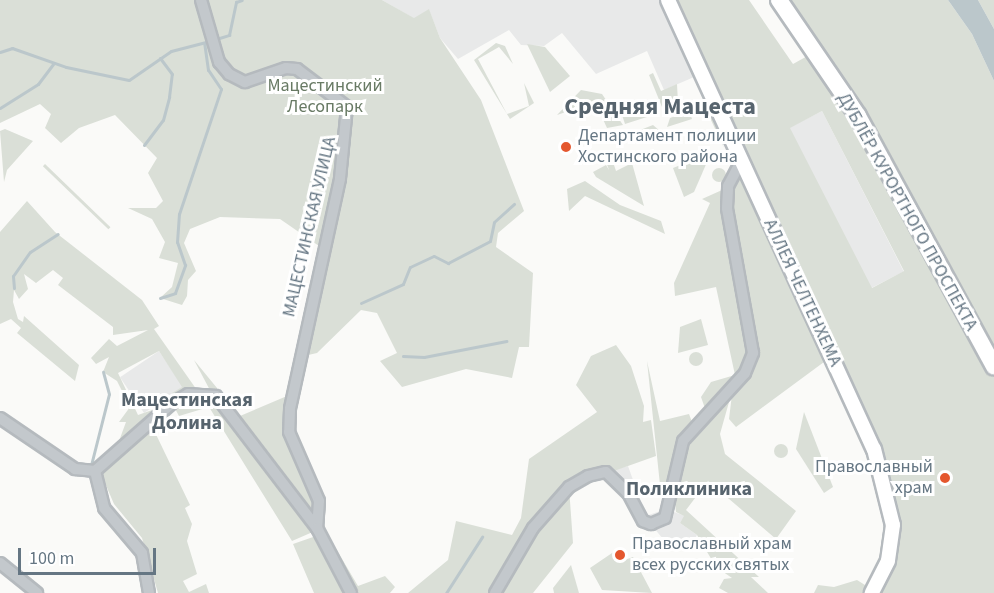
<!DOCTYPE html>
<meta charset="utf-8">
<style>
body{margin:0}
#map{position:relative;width:994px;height:593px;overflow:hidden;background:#fafaf8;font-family:"Source Sans 3",sans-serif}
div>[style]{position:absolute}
.built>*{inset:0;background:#e8e9e9;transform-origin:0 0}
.green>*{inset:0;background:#dadfd7;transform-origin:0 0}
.round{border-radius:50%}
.water>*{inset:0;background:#bbc7cb}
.stream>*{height:3px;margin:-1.5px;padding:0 1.5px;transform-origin:1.5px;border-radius:1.5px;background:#bbc7cb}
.roads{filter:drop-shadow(2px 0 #b5babe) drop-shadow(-2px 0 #b5babe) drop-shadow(0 2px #b5babe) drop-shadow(0 -2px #b5babe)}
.minor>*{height:10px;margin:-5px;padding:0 5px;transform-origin:5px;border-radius:5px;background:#c3c8cc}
.major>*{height:14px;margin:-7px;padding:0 7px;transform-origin:7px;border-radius:7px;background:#fff}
.highway>*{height:16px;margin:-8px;padding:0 8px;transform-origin:8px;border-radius:8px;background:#fff}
.dots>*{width:16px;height:16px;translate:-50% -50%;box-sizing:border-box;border:3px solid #fff;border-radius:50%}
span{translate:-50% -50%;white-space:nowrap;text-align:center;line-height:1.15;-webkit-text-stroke:6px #fff;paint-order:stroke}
.park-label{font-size:18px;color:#687a64}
.poi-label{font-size:18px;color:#657683}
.left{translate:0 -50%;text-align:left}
.right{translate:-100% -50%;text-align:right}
.street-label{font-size:18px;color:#657683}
.neighbourhood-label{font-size:20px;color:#57646e;font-weight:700}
.district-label{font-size:24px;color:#57646e;font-weight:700}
.scale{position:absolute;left:18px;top:548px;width:138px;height:27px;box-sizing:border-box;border:3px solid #657683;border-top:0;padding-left:8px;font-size:18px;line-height:21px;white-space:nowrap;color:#657683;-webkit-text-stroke:4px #fff;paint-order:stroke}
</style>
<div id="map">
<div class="built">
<i style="clip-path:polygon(382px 0,668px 0,701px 74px,664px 90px,647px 51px,596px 74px,562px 33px,544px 46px,521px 45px,509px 30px,458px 59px,440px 38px,429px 10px,415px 19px)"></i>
<i style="left:822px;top:111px;width:180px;height:37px;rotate:63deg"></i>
<i style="left:159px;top:351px;width:43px;height:47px;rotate:56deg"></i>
<i style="clip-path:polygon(628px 466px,646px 516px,666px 509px,685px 516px,680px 523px,697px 535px,689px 550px,674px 538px,664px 540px,606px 472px)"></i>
</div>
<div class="green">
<i style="clip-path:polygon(0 0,382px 0,414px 18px,429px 9px,440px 38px,481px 100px,524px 211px,498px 233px,496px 247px,533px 273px,529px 347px,519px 347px,512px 378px,466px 369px,402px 387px,380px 361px,397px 353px,377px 313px,361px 310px,317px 353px,295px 358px,319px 246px,280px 219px,220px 217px,190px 229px,184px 243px,196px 271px,188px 280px,187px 296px,182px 305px,160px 298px,172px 287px,178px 263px,159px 258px,165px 242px,152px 219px,128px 208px,156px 208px,163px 201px,148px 173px,157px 158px,115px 115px,79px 128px,61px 143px,45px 128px,51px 114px,40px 104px,0 123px)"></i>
<i style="clip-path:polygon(evenodd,668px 0,749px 0,793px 64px,811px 54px,774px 0,948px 0,972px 34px,994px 81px,994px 593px,814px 593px,818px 585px,834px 587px,857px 580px,873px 590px,888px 561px,885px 487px,668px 0,822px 111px,904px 271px,872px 288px,790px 128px,822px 111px)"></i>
<i style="clip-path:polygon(978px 0,994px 0,994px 29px)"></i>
<i style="clip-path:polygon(496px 43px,505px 46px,513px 64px,499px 47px,478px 59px,507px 114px,529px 106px,524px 83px,534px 103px,510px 119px,474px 60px)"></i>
<i style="clip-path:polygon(527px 44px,545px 47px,570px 76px,550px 92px)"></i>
<i style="clip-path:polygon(653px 73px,661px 91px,677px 84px,678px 103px,662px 107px,649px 75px)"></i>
<i style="clip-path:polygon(581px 90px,602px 94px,623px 125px,607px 128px,595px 102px,557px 115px)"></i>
<i style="clip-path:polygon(651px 104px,650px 116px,625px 124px,622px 115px)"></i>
<i style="clip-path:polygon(704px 105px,709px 105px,724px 148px)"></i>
<i style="clip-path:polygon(689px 111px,692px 119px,667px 127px,670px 118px)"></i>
<i style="clip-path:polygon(653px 125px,660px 131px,637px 139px,635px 132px)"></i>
<i style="clip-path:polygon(5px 129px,33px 141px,7px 170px,4px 182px,0 131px)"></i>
<i style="clip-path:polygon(610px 153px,616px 171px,632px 163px,644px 206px,596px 177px,593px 172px,606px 165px,609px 170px,604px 156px)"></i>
<i style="clip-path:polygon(711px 153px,694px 192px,684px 197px,673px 168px)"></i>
<i style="left:45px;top:164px;width:91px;height:3px;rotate:44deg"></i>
<i class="round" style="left:712px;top:168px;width:14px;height:14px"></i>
<i style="clip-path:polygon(738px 175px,824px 362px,736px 427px,729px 419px,733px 386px,731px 395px,720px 434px,725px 454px,796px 511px,776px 539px,708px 481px,686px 510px,759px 577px,751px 577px,768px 593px,728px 593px,719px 588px,724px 579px,732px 578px,716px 567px,697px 535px,680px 523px,684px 516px,676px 512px,674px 494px,682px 457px,708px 417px,701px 397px,711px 382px,735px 375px,716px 287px,675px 296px,674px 283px,710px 203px,702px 199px,731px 186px)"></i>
<i style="clip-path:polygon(585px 181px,620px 205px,661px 221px,665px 234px,585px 196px,569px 211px,567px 189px)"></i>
<i style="clip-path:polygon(evenodd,27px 201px,55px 232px,142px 300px,159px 326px,154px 329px,199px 393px,212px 394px,194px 360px,240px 416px,287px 396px,286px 437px,317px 492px,315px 531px,292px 541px,209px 407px,179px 416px,172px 403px,150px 422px,190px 505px,185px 508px,192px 524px,187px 541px,197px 574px,183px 581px,189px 592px,206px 584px,209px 593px,158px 593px,142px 538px,114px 504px,99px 469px,112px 460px,126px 422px,119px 422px,130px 407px,117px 381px,103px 372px,109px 357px,96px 364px,91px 358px,109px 339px,117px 346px,148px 330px,113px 335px,113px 327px,58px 285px,63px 278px,53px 270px,36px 283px,24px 274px,28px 289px,19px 299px,14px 290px,13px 302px,18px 319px,23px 322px,24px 316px,79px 365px,75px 381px,17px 333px,21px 328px,11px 319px,0 324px,0 232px,27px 201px,159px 351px,182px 387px,172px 393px,172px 403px,138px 415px,118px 373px,159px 351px)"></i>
<i style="clip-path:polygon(701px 319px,708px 345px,678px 353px,680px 327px)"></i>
<i style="clip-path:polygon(616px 345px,631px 366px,644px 406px,643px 422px,651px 420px,656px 456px,569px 487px,573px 543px,533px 593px,408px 593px,448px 560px,456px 521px,512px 535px,521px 518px,529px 459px,597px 412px,576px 385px,591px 356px)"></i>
<i class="round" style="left:689px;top:352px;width:14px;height:14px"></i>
<i style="clip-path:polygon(647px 361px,660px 421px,689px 414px,692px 422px,677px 447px,667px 485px,660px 485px)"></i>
<i style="clip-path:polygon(804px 412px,833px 487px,824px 493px,796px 449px)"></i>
<i class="round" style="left:774px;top:444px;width:14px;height:14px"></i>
<i style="clip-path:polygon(316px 536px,324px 546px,332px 542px,358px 586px,385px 576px,395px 587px,390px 593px,314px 593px,293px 544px)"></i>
<i style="clip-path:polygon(615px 551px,619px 562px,633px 557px,652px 593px,602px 590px,590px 568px)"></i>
<i style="clip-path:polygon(571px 565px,579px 593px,554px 593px,553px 588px)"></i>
</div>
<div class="water">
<i style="clip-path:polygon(948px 0,978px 0,994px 29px,994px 81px,972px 34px)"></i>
</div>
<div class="stream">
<i style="left:216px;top:39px;width:14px;rotate:-17deg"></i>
<i style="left:229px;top:35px;width:34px;rotate:-78deg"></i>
<i style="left:236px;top:2px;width:6px;rotate:-18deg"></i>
<i style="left:0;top:52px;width:13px;rotate:-18deg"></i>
<i style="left:12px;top:48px;width:57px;rotate:19.4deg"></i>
<i style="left:66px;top:67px;width:64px;rotate:11.7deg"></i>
<i style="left:129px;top:80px;width:51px;rotate:-34.6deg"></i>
<i style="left:171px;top:51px;width:40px;rotate:-14.4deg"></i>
<i style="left:0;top:108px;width:45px;rotate:-32.3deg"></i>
<i style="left:38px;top:84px;width:26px;rotate:-53deg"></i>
<i style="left:144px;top:145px;width:31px;rotate:-53deg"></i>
<i style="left:163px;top:120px;width:24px;rotate:-75deg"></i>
<i style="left:169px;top:97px;width:23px;rotate:-83deg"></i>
<i style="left:172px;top:74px;width:20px;rotate:-127deg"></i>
<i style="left:14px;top:288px;width:12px;rotate:-95deg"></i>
<i style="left:13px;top:276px;width:29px;rotate:-55deg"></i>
<i style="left:30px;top:252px;width:33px;rotate:-33deg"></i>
<i style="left:160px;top:298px;width:16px;rotate:-18deg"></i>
<i style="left:175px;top:293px;width:30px;rotate:-70deg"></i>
<i style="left:185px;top:265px;width:24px;rotate:-109deg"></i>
<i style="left:177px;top:242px;width:28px;rotate:-86deg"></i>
<i style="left:179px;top:214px;width:132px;rotate:-71.4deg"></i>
<i style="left:221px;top:89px;width:23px;rotate:-124deg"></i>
<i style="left:208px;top:70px;width:27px;rotate:-98deg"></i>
<i style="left:361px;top:303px;width:46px;rotate:-24.3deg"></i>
<i style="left:403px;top:284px;width:18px;rotate:-68deg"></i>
<i style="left:410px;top:267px;width:26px;rotate:-25deg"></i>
<i style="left:434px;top:256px;width:16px;rotate:27deg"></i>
<i style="left:448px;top:263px;width:47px;rotate:-27.6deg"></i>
<i style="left:490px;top:241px;width:19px;rotate:-78deg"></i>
<i style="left:494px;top:222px;width:27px;rotate:-42deg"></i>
<i style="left:403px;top:356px;width:21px;rotate:3deg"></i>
<i style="left:424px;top:357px;width:84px;rotate:-11deg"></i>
<i style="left:90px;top:469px;width:77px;rotate:-75.8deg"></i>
<i style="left:109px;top:394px;width:23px;rotate:-105deg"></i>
<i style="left:446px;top:593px;width:67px;rotate:-57.3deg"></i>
</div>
<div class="roads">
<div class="minor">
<i style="left:201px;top:0;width:65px;rotate:73.8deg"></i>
<i style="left:219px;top:62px;width:16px;rotate:50deg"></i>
<i style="left:229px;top:74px;width:18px;rotate:27deg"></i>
<i style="left:245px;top:82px;width:43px;rotate:-18.9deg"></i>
<i style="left:286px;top:68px;width:11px;rotate:5deg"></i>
<i style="left:297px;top:69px;width:63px;rotate:37.2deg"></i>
<i style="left:347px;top:107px;width:72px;rotate:95.6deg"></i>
<i style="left:340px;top:179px;width:235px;rotate:102.3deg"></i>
<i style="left:290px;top:409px;width:23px;rotate:92deg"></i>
<i style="left:289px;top:432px;width:75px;rotate:66.5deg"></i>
<i style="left:319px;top:501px;width:27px;rotate:94deg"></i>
<i style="left:0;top:418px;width:91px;rotate:34.2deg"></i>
<i style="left:75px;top:469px;width:20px;rotate:6deg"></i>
<i style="left:95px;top:471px;width:103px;rotate:-41.4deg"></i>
<i style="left:172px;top:403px;width:18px;rotate:-29deg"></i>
<i style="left:188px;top:394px;width:28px;rotate:4deg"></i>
<i style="left:216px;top:396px;width:166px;rotate:52.6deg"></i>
<i style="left:317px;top:528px;width:73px;rotate:62.4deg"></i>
<i style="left:95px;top:471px;width:38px;rotate:76deg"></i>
<i style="left:104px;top:508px;width:59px;rotate:49.8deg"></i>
<i style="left:142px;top:553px;width:41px;rotate:80.1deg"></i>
<i style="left:0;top:563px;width:48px;rotate:39deg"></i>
<i style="left:495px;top:593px;width:75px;rotate:-59.7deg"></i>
<i style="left:533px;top:528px;width:55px;rotate:-48.7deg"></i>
<i style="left:569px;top:487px;width:22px;rotate:-30deg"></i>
<i style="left:588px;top:476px;width:18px;rotate:-13deg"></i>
<i style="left:606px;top:472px;width:30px;rotate:44deg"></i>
<i style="left:628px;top:493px;width:32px;rotate:62deg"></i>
<i style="left:643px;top:521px;width:9px;rotate:21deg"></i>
<i style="left:651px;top:524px;width:15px;rotate:-23deg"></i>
<i style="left:665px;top:518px;width:79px;rotate:-76.8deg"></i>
<i style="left:683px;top:441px;width:92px;rotate:-47.6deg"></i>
<i style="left:745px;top:373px;width:22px;rotate:-68deg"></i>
<i style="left:753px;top:353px;width:147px;rotate:-100.2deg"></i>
<i style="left:727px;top:208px;width:22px;rotate:-87deg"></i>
<i style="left:728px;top:186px;width:27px;rotate:-62deg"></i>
</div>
<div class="major">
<i style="left:668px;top:0;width:494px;rotate:65.4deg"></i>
<i style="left:874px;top:449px;width:78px;rotate:76deg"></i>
<i style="left:893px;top:525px;width:36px;rotate:98deg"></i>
<i style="left:888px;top:561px;width:36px;rotate:117deg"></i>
</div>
<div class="highway">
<i style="left:779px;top:0;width:140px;rotate:55.7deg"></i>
<i style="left:858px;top:116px;width:285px;rotate:61.5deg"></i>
</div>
</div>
<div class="dots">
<i style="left:566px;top:147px;background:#e4572e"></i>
<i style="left:945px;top:478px;background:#e4572e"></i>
<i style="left:620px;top:555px;background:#e4572e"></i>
</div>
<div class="park-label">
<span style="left:325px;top:97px">Мацестинский<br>Лесопарк</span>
</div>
<div class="poi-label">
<span class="left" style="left:578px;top:147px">Департамент полиции<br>Хостинского района</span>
<span class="right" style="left:933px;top:478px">Православный<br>храм</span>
<span class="left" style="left:632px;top:555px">Православный храм<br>всех русских святых</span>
</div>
<div class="street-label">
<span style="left:907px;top:212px;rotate:61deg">ДУБЛЁР КУРОРТНОГО ПРОСПЕКТА</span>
<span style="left:310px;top:227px;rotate:-77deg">МАЦЕСТИНСКАЯ УЛИЦА</span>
<span style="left:802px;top:293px;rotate:65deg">АЛЛЕЯ ЧЕЛТЕНХЕМА</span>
</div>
<div class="neighbourhood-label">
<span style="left:187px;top:412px">Мацестинская<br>Долина</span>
<span style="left:689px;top:489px">Поликлиника</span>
</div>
<div class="district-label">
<span style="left:660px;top:107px">Средняя Мацеста</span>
</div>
<div class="scale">100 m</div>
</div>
